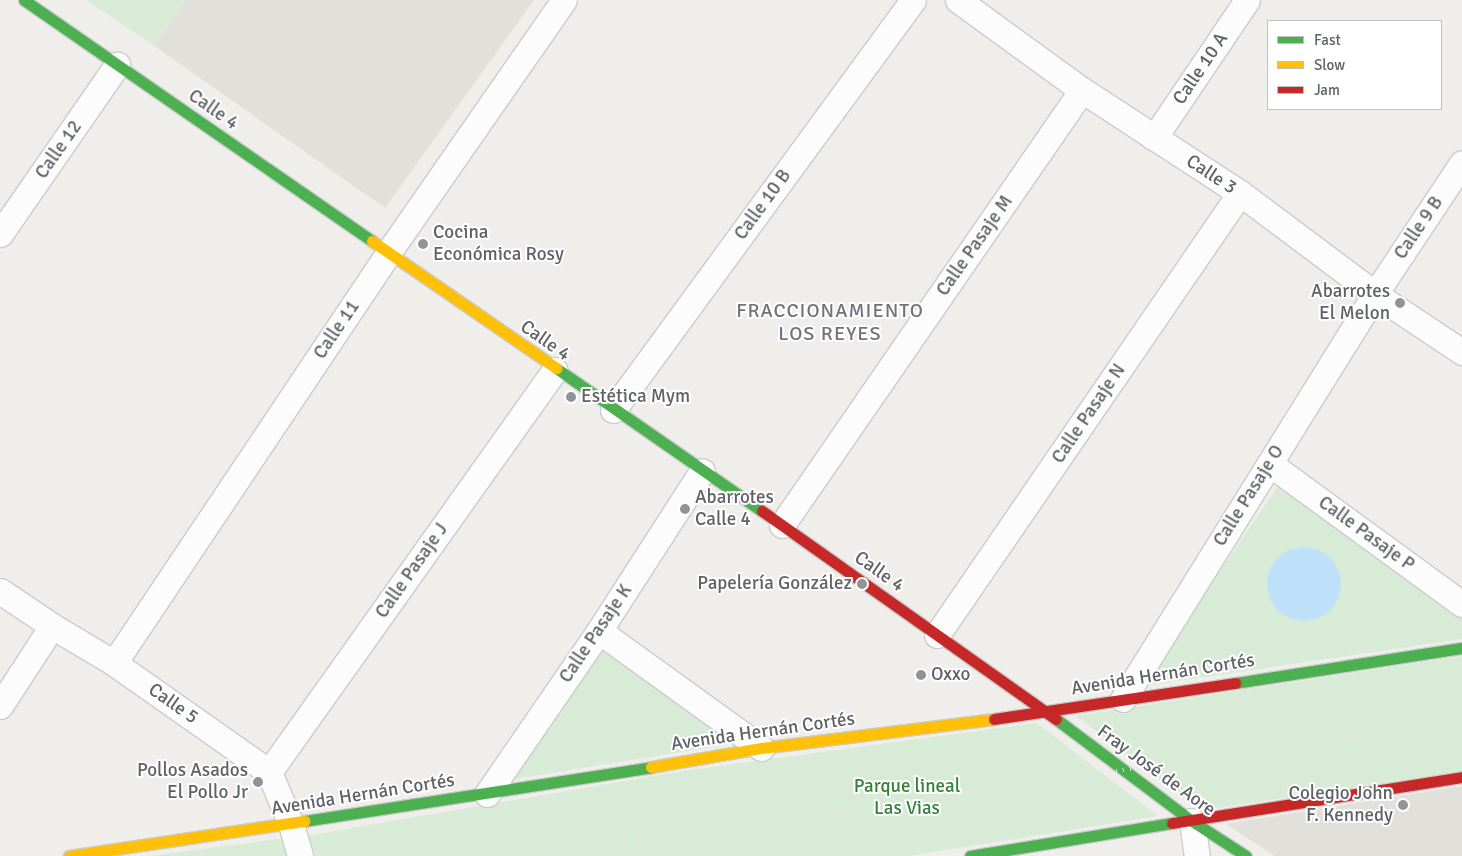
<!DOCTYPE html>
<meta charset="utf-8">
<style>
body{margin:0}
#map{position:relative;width:1462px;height:856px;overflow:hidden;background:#efeeea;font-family:Signika,sans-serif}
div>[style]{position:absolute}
.education>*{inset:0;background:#e2e0da}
.green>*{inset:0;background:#d8ebd6}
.water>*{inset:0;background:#bfe0f9}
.round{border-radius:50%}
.roads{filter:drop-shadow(1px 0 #cbcccc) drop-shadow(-1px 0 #cbcccc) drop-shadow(0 1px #cbcccc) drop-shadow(0 -1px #cbcccc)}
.street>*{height:25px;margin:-12.5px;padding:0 12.5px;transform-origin:12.5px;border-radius:12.5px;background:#fdfcfc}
.fast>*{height:11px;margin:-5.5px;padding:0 5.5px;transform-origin:5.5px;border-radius:5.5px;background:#4caf50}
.slow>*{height:11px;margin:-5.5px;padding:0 5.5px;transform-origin:5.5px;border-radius:5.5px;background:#ffc107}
.jam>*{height:11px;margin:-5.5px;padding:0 5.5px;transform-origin:5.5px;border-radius:5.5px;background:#c62828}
.rail>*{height:4px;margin-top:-2px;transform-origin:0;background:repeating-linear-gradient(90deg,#e4e4e4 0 1px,transparent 0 7px)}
.dots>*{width:14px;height:14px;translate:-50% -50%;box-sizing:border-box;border:2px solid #fff;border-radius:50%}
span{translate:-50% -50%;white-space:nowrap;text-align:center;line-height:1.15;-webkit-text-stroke:4px #fff;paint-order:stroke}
.street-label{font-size:19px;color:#5f6368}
.poi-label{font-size:19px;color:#5f6368}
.left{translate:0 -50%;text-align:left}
.right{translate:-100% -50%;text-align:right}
.park-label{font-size:19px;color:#348238}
.neighbourhood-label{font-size:20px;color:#70757a;letter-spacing:1px}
.legend{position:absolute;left:1267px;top:20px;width:175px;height:90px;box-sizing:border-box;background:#fff;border:1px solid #bfc1c3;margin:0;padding:6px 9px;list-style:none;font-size:15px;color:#5f6368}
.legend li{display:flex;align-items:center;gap:10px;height:25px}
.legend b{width:25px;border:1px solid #bfc1c3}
</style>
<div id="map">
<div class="education">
<i style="clip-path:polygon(185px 0,534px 0,385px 208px,153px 45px)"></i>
<i style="clip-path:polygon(1462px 786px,1462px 856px,1275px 856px,1226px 824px)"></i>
</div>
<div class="green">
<i style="clip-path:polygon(86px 0,184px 0,153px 45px)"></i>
<i style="clip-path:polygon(1280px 483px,1462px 614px,1462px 639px,1142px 686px)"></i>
<i style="clip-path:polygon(603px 643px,736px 743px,509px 780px)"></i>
<i style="clip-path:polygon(1462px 656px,1462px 771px,1203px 810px,1076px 716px)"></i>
<i style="clip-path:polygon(1037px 723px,1158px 816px,909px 856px,311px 856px,306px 836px,683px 771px)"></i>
<i style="clip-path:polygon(286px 838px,291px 856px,151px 856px)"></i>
</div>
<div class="water">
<i class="round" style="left:1267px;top:547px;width:74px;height:74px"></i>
</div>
<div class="roads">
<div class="street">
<i style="left:958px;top:0;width:153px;rotate:36deg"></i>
<i style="left:1082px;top:90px;width:189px;rotate:33.1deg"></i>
<i style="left:1240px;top:193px;width:169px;rotate:36.8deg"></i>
<i style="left:1375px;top:294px;width:105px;rotate:33.7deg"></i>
<i style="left:1154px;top:138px;width:166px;rotate:-56deg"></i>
<i style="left:0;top:234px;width:206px;rotate:-55.3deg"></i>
<i style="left:613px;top:410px;width:508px;rotate:-53.81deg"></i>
<i style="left:1270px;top:464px;width:238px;rotate:36.1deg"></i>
<i style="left:782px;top:525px;width:528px;rotate:-55.41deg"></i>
<i style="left:0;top:591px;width:63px;rotate:33.9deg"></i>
<i style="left:52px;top:626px;width:72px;rotate:30.8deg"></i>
<i style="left:114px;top:663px;width:189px;rotate:35.1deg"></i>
<i style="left:269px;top:772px;width:56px;rotate:67.1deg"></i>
<i style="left:291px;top:824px;width:33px;rotate:74deg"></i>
<i style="left:599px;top:631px;width:200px;rotate:35.8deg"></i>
<i style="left:937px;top:635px;width:536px;rotate:-55.57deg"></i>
<i style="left:114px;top:663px;width:493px;rotate:-56.2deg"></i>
<i style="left:388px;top:253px;width:308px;rotate:-55.2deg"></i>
<i style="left:1123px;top:699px;width:477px;rotate:-58.1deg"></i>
<i style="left:1375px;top:294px;width:157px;rotate:-56.4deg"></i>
<i style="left:0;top:706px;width:95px;rotate:-57deg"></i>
<i style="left:269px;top:772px;width:493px;rotate:-54.6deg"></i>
<i style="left:487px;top:794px;width:198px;rotate:-55.5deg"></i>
<i style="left:599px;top:631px;width:190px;rotate:-57.2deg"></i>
<i style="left:1192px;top:821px;width:35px;rotate:82deg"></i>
</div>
<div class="fast">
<i style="left:24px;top:0;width:423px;rotate:34.7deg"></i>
<i style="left:556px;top:368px;width:251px;rotate:34.8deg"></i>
<i style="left:1235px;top:683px;width:230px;rotate:-8.8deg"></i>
<i style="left:1056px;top:719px;width:170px;rotate:36.9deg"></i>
<i style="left:1192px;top:821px;width:64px;rotate:32.9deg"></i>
<i style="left:304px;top:821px;width:351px;rotate:-8.8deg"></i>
<i style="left:970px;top:856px;width:205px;rotate:-9.3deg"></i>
</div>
<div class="slow">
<i style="left:372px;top:241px;width:224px;rotate:34.6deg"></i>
<i style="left:651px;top:767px;width:112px;rotate:-9.8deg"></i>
<i style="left:761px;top:748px;width:235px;rotate:-7.1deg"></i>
<i style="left:69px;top:856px;width:238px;rotate:-8.5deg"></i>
</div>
<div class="jam">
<i style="left:762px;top:511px;width:360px;rotate:35.3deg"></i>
<i style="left:994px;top:719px;width:244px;rotate:-8.5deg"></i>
<i style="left:1172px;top:823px;width:294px;rotate:-9deg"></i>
</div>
</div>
<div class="rail">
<i style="left:541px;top:856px;width:931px;rotate:-8.4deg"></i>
</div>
<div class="dots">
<i style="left:423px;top:244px;background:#919496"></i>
<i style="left:1400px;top:303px;background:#919496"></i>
<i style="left:571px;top:397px;background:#919496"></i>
<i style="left:685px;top:509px;background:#919496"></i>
<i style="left:862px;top:584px;background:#919496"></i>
<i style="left:921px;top:675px;background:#919496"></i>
<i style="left:258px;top:782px;background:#919496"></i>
<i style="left:1403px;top:805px;background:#919496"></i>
</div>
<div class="street-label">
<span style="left:1201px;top:69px;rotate:-56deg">Calle 10 A</span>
<span style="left:213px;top:110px;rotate:35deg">Calle 4</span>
<span style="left:59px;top:150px;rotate:-55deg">Calle 12</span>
<span style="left:1211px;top:175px;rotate:33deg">Calle 3</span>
<span style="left:763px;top:205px;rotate:-54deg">Calle 10 B</span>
<span style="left:1419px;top:228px;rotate:-56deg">Calle 9 B</span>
<span style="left:975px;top:246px;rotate:-55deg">Calle Pasaje M</span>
<span style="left:337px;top:330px;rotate:-56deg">Calle 11</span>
<span style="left:545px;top:341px;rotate:35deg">Calle 4</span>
<span style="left:1089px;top:414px;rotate:-56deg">Calle Pasaje N</span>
<span style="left:1249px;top:496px;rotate:-58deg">Calle Pasaje O</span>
<span style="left:1366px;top:534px;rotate:36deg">Calle Pasaje P</span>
<span style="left:412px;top:571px;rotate:-55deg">Calle Pasaje J</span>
<span style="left:879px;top:572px;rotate:35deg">Calle 4</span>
<span style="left:596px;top:634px;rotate:-56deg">Calle Pasaje K</span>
<span style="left:1163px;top:675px;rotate:-9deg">Avenida Hernán Cortés</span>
<span style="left:173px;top:704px;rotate:35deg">Calle 5</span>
<span style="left:763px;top:732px;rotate:-8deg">Avenida Hernán Cortés</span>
<span style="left:1156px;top:771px;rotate:36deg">Fray José de Aore</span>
<span style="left:363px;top:795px;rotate:-9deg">Avenida Hernán Cortés</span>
</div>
<div class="poi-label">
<span class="left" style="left:433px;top:244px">Cocina<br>Económica Rosy</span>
<span class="right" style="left:1390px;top:303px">Abarrotes<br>El Melon</span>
<span class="left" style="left:581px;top:397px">Estética Mym</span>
<span class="left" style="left:695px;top:509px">Abarrotes<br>Calle 4</span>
<span class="right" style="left:852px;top:584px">Papelería González</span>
<span class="left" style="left:931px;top:675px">Oxxo</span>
<span class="right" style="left:248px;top:782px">Pollos Asados<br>El Pollo Jr</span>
<span class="right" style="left:1393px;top:805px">Colegio John<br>F. Kennedy</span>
</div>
<div class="park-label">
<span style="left:907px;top:798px">Parque lineal<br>Las Vias</span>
</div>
<div class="neighbourhood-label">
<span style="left:830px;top:322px">FRACCIONAMIENTO<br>LOS REYES</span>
</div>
<ul class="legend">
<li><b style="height:6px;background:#4caf50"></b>Fast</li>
<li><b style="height:6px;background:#ffc107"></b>Slow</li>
<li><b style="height:6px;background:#c62828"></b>Jam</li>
</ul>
</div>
